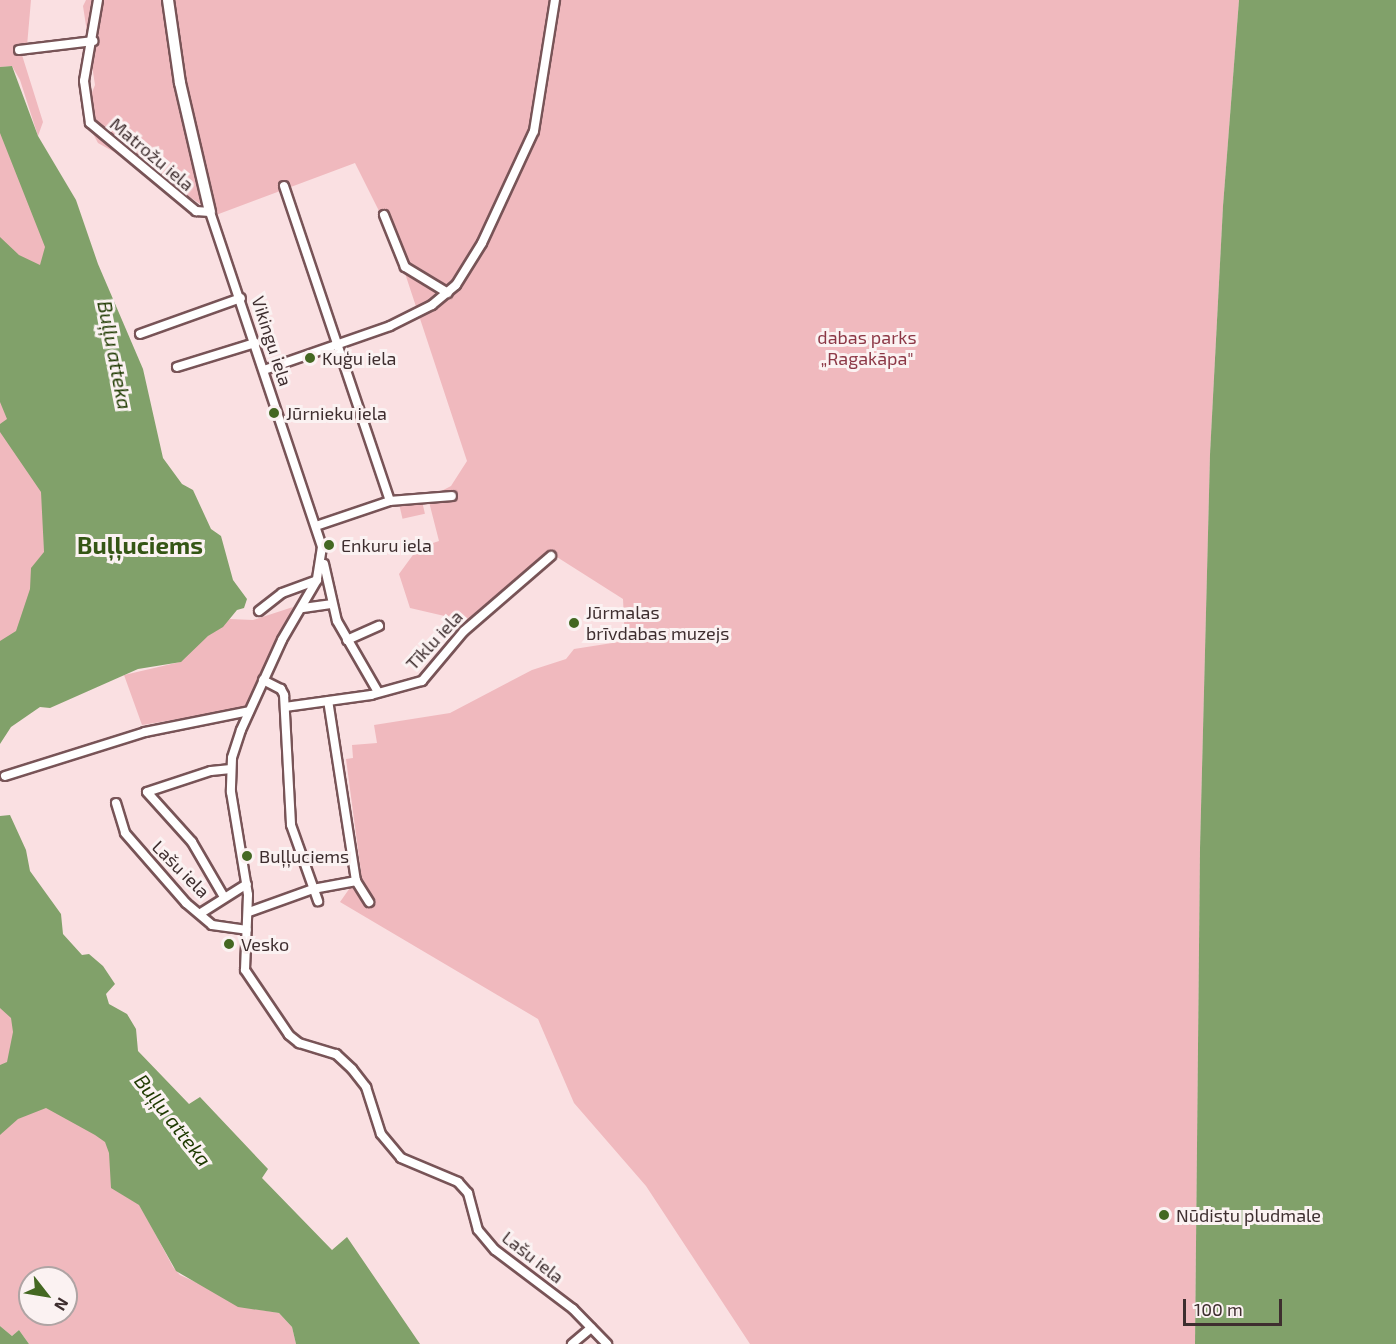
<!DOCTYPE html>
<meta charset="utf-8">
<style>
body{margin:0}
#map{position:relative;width:1396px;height:1344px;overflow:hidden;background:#fae0e2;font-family:"Exo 2",sans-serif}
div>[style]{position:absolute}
.green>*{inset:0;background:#f0b9be;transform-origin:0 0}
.water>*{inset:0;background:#81a16a}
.roads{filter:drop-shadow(2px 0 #785457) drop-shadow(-2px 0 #785457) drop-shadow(0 2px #785457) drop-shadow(0 -2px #785457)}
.minor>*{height:8px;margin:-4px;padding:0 4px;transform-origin:4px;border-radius:4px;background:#fff}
.major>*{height:10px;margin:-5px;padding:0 5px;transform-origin:5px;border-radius:5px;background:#fff}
.dots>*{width:16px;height:16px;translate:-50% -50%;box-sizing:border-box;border:3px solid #fbf2f2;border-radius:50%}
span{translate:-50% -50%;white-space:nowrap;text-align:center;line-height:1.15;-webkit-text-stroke:6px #fbf2f2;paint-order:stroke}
.street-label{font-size:18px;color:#3e2e2f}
.park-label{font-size:18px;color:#8c3846}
.poi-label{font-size:18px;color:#3e2e2f}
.left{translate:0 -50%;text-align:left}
.water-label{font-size:20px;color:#1e3a00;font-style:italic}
.district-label{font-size:24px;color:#355615;font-weight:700}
.north{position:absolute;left:18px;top:1266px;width:60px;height:60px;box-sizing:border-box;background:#fbf2f2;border:2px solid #afa4a4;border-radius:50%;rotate:121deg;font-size:16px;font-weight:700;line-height:24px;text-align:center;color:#3e2e2f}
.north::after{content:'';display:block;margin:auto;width:21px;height:27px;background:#446822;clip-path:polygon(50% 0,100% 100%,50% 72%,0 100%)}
.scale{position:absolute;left:1183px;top:1299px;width:99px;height:27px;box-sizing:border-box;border:3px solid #3e2e2f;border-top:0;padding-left:8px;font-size:18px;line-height:21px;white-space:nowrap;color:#3e2e2f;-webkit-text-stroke:4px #fbf2f2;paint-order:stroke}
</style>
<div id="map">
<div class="green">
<i style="clip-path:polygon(0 0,31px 0,27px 46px,22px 55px,43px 122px,38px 136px,20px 80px,12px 66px,0 67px)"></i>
<i style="clip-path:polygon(86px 0,1239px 0,1223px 206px,1210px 454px,1200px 848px,1195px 1344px,750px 1344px,646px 1186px,574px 1103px,538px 1019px,340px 902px,361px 872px,346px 759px,353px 758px,352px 745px,377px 743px,374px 725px,450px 713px,532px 670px,566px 659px,574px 649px,625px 641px,623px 599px,549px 552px,466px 621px,410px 608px,399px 574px,418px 548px,439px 541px,428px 498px,451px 486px,467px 461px,395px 243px,355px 163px,216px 215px,165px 180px,98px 143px,83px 115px,95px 85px,83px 6px)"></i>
<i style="clip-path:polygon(0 124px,59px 277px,0 298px)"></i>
<i style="clip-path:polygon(0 393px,43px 492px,44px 552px,43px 629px,0 663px)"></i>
<i style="left:422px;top:501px;width:13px;height:23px;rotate:77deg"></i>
<i style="clip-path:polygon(293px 607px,246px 708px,142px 725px,124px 675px,180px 662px,179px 658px,230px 619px,253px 620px)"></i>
<i style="clip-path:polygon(evenodd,0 942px,157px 1166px,120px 1193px,140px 1205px,173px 1267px,180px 1275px,255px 1309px,279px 1313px,292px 1327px,296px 1344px,29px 1344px,19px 1330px,12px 1336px,0 1326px,0 942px,30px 1278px,66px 1278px,66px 1314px,30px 1314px,30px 1278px)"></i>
</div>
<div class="water">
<i style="clip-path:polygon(1239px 0,1396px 0,1396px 1344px,1195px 1344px,1200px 848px,1210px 454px,1223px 206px)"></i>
<i style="clip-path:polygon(12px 66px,38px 136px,76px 200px,98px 264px,143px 369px,163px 458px,182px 484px,193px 490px,211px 529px,221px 536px,233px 580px,247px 599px,244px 608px,237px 610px,223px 627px,208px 636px,181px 662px,138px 669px,50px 708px,40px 707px,11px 727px,0 744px,0 641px,16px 631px,30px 589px,31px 568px,44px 552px,41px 492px,0 432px,0 424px,7px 419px,0 402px,0 237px,19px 255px,40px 265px,45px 247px,0 133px,0 67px)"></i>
<i style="clip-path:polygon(10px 815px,26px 850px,30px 871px,61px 914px,63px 934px,82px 955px,89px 954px,103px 966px,115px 984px,106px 994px,109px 1004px,127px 1014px,136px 1029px,138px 1051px,189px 1104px,200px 1097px,268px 1169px,262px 1178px,332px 1250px,347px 1237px,420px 1344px,296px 1344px,292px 1327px,279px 1313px,238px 1307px,176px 1271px,139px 1205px,111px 1188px,109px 1153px,105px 1142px,95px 1135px,46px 1108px,18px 1119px,0 1135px,0 1065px,7px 1062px,13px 1032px,11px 1018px,0 1008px,0 816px)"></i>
<i style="clip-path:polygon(0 1326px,12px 1336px,19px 1330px,29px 1344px,0 1344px)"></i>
</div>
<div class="roads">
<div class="minor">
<i style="left:98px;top:0;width:82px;rotate:99.8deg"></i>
<i style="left:84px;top:81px;width:42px;rotate:81.9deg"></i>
<i style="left:90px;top:123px;width:138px;rotate:39.7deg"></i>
<i style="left:196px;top:211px;width:14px;rotate:4deg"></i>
<i style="left:210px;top:212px;width:353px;rotate:71.5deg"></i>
<i style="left:322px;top:547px;width:33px;rotate:99deg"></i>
<i style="left:317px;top:580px;width:69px;rotate:120.3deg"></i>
<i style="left:282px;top:640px;width:99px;rotate:114.5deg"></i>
<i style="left:241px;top:730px;width:29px;rotate:108deg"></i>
<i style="left:232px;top:758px;width:34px;rotate:92deg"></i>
<i style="left:231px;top:792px;width:104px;rotate:80.6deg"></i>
<i style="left:248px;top:895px;width:75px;rotate:92.3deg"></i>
<i style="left:245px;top:970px;width:78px;rotate:55.9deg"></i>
<i style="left:289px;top:1035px;width:13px;rotate:39deg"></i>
<i style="left:299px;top:1043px;width:39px;rotate:17deg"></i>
<i style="left:336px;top:1054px;width:22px;rotate:43deg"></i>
<i style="left:352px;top:1069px;width:23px;rotate:52deg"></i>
<i style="left:366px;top:1087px;width:49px;rotate:72.3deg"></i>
<i style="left:381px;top:1134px;width:31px;rotate:50deg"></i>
<i style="left:401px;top:1158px;width:62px;rotate:22.8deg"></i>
<i style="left:458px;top:1182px;width:15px;rotate:48deg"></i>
<i style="left:468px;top:1193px;width:38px;rotate:75deg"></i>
<i style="left:478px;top:1230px;width:26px;rotate:50deg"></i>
<i style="left:495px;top:1250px;width:98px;rotate:37.1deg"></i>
<i style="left:573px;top:1309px;width:49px;rotate:45.8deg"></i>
<i style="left:19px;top:50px;width:75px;rotate:-6.9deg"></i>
<i style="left:284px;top:186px;width:332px;rotate:71.4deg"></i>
<i style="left:384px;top:215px;width:56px;rotate:68deg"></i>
<i style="left:405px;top:267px;width:50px;rotate:31.2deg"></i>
<i style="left:140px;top:334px;width:107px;rotate:-19.6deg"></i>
<i style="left:177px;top:367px;width:82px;rotate:-17.1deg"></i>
<i style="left:264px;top:370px;width:133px;rotate:-19.2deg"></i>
<i style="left:390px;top:326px;width:47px;rotate:-26.6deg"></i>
<i style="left:432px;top:305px;width:31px;rotate:-40deg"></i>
<i style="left:456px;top:285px;width:49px;rotate:-58.2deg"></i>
<i style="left:482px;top:243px;width:123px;rotate:-65.1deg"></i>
<i style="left:534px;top:131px;width:133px;rotate:-80.9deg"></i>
<i style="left:316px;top:526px;width:78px;rotate:-18.7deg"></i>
<i style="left:390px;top:501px;width:62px;rotate:-4.6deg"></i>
<i style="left:324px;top:564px;width:58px;rotate:77.2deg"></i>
<i style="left:337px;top:621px;width:82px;rotate:60deg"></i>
<i style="left:303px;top:608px;width:28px;rotate:-8deg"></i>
<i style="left:259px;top:611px;width:29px;rotate:-38deg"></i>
<i style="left:282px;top:593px;width:37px;rotate:-20deg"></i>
<i style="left:347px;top:640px;width:35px;rotate:-24deg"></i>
<i style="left:263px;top:680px;width:20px;rotate:27deg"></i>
<i style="left:281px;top:689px;width:7px;rotate:63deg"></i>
<i style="left:284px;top:695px;width:130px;rotate:86.9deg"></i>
<i style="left:291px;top:825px;width:81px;rotate:70.4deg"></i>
<i style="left:285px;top:707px;width:87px;rotate:-7.9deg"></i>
<i style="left:371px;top:695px;width:53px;rotate:-15.4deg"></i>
<i style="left:422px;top:681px;width:65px;rotate:-50deg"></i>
<i style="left:464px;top:631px;width:115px;rotate:-40.8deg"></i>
<i style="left:5px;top:776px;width:147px;rotate:-17.4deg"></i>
<i style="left:145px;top:732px;width:106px;rotate:-11.4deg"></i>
<i style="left:116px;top:803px;width:31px;rotate:73deg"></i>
<i style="left:125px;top:833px;width:93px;rotate:48.9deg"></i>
<i style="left:186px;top:903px;width:34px;rotate:40deg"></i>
<i style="left:212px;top:925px;width:35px;rotate:8deg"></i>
<i style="left:356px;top:881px;width:25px;rotate:58deg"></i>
<i style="left:224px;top:897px;width:64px;rotate:-120.2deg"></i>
<i style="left:192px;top:842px;width:67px;rotate:-132deg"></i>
<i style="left:147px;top:792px;width:67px;rotate:-18.2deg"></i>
<i style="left:211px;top:771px;width:20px;rotate:-6deg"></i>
<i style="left:249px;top:912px;width:68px;rotate:-19.8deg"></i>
<i style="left:313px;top:889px;width:44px;rotate:-10.5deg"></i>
<i style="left:356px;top:881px;width:182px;rotate:-98.8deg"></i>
<i style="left:201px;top:913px;width:54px;rotate:-32.2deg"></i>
<i style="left:572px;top:1344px;width:25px;rotate:-40deg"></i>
</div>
<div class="major">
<i style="left:168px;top:0;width:84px;rotate:81.8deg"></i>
<i style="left:180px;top:83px;width:132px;rotate:76.9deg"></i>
</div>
</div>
<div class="dots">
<i style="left:310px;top:358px;background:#446822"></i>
<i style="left:274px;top:413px;background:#446822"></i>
<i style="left:329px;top:545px;background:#446822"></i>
<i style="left:574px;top:623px;background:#446822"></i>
<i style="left:247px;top:856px;background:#446822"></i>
<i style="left:229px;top:944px;background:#446822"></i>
<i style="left:1164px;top:1215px;background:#446822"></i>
</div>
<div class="street-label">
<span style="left:152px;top:154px;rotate:40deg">Matrožu iela</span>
<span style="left:272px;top:341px;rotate:72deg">Vikingu iela</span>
<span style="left:434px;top:640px;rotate:-47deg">Tīklu iela</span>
<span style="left:181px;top:869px;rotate:45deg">Lašu iela</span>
<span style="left:533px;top:1257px;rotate:38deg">Lašu iela</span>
</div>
<div class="park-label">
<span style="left:867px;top:348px">dabas parks<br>„Ragakāpa"</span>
</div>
<div class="poi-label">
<span class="left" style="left:322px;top:358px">Kuģu iela</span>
<span class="left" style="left:286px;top:413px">Jūrnieku iela</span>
<span class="left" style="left:341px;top:545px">Enkuru iela</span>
<span class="left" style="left:586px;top:623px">Jūrmalas<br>brīvdabas muzejs</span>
<span class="left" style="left:259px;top:856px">Buļļuciems</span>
<span class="left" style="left:241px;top:944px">Vesko</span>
<span class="left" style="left:1176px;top:1215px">Nūdistu pludmale</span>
</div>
<div class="water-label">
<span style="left:115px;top:355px;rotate:79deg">Buļļu atteka</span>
<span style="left:173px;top:1120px;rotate:52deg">Buļļu atteka</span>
</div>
<div class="district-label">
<span style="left:140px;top:545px">Buļļuciems</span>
</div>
<div class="north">N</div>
<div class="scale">100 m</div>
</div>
